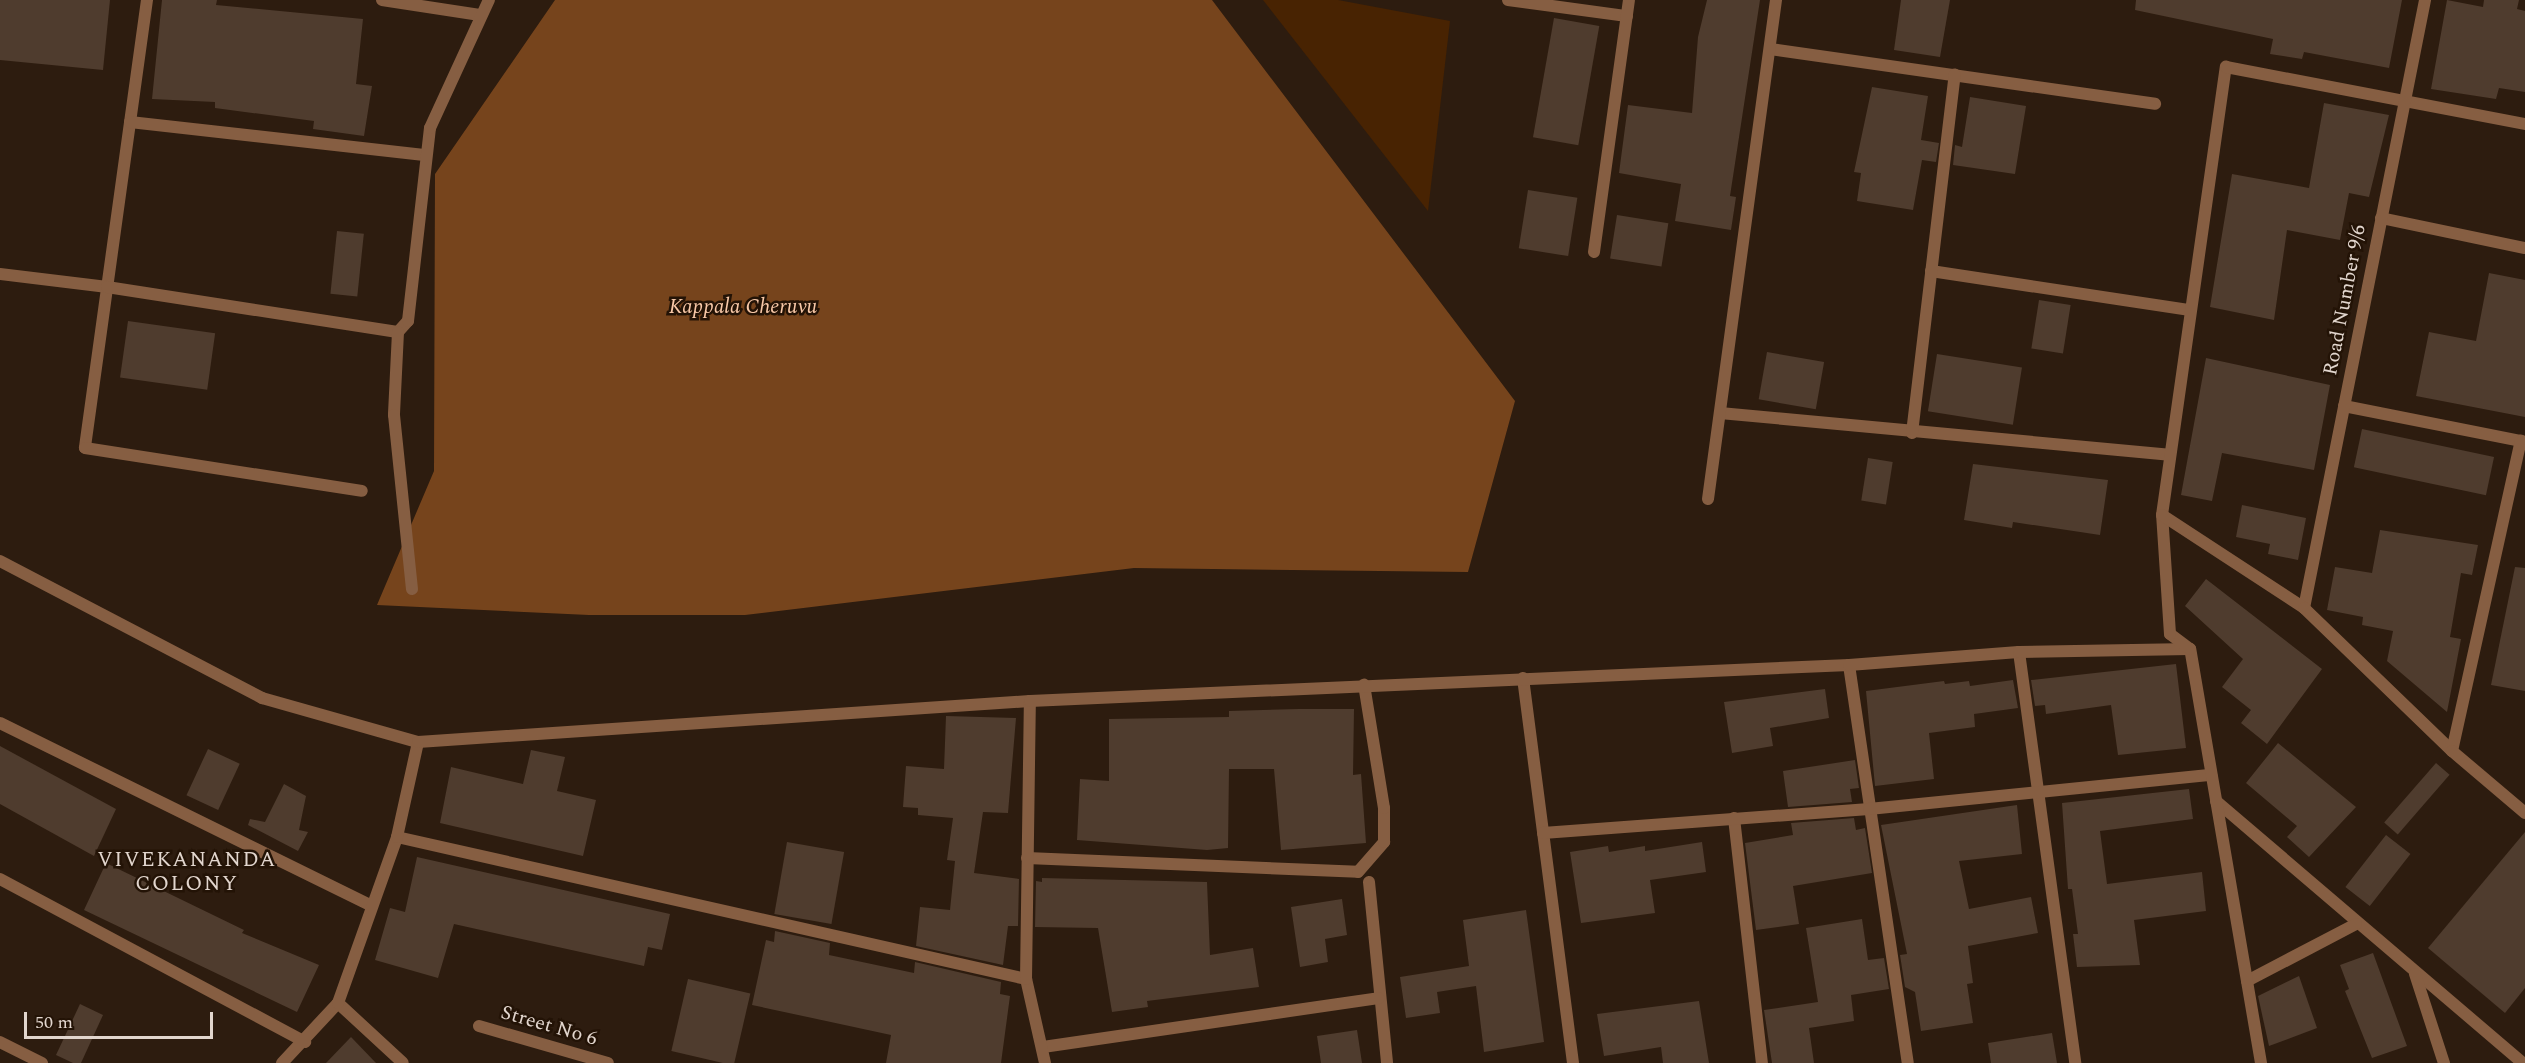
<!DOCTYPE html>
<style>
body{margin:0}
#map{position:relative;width:2525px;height:1063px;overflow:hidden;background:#2d1c0f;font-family:Spectral,serif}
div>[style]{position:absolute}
.green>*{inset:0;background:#482302}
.water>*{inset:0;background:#76441c}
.building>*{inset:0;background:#4f3c2e;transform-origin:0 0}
.service>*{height:12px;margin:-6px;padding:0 6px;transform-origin:6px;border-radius:6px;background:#865e42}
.minor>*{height:12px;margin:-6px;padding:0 6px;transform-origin:6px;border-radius:6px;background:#865e42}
span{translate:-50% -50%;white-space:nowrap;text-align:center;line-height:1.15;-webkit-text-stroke:5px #231306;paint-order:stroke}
.street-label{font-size:20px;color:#e2d6ce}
.water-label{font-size:21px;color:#f8c8a7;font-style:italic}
.neighbourhood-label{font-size:21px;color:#e2d6ce;letter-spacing:1.5px}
.scale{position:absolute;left:24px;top:1012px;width:189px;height:27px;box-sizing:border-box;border:3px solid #e2d6ce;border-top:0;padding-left:8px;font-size:18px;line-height:21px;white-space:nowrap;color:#e2d6ce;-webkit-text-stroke:4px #231306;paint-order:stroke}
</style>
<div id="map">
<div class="green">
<i style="clip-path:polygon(1263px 0,1338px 0,1450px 21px,1428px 211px)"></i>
</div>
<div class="water">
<i style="clip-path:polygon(555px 0,1212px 0,1515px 401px,1468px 572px,1134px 568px,745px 615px,589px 615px,377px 605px,434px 471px,435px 174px)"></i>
</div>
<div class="building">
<i style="clip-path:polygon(0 0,110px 0,103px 70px,0 60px)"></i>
<i style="clip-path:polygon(162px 0,217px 0,216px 5px,363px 19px,356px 84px,372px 86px,364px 136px,313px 129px,314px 121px,215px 108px,215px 102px,152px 99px)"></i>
<i style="clip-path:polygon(1707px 0,1760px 0,1730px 196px,1736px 197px,1731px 230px,1675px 221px,1681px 184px,1619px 173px,1628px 105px,1692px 113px,1698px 37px)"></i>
<i style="clip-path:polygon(1901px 0,1950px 0,1940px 57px,1894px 50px)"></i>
<i style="clip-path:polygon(2136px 0,2402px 0,2389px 68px,2304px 52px,2302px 59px,2270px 54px,2273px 39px,2135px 10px)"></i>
<i style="clip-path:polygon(2447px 0,2483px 7px,2484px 0,2519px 0,2517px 9px,2525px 11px,2525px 92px,2499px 88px,2496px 99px,2431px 89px)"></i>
<i style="left:1554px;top:18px;width:46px;height:121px;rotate:10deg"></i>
<i style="clip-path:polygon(1872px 87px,1928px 96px,1921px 140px,1939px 143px,1936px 162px,1922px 160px,1913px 210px,1857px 201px,1861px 173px,1854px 172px)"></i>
<i style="clip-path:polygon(1970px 97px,2026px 106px,2015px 174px,1953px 165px,1955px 145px,1962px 147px)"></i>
<i style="clip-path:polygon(2324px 103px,2389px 115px,2369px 197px,2349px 193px,2340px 240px,2287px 230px,2274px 320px,2210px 307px,2232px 174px,2309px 188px)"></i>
<i style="left:1528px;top:190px;width:50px;height:59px;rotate:9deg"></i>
<i style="left:1617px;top:215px;width:52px;height:44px;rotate:9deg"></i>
<i style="left:337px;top:231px;width:27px;height:63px;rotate:6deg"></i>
<i style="clip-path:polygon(2489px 273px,2525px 280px,2525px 417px,2416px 396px,2429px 332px,2476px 341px)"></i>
<i style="left:2039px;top:300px;width:32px;height:49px;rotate:9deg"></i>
<i style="left:128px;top:321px;width:88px;height:57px;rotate:8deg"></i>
<i style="left:1767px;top:352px;width:58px;height:48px;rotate:10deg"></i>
<i style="left:1937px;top:354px;width:86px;height:58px;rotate:9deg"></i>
<i style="clip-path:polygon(2206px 358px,2330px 385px,2314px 470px,2222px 453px,2212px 501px,2181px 495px)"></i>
<i style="left:2362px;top:429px;width:135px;height:39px;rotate:12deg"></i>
<i style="left:1868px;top:458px;width:25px;height:43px;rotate:9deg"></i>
<i style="clip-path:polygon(1973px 464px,2108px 480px,2100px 535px,2013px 522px,2012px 528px,1964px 520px)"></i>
<i style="clip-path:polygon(2242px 505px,2306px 518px,2298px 560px,2268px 554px,2270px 544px,2236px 537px)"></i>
<i style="clip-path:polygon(2380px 530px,2478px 545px,2472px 575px,2461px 573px,2450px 637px,2461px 639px,2447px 712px,2387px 661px,2393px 631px,2362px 625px,2363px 617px,2327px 610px,2335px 567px,2372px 573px)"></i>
<i style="clip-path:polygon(2515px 567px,2525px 568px,2525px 691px,2491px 685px)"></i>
<i style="clip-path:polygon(2206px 579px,2322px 669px,2267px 744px,2241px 723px,2251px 710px,2222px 687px,2243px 659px,2185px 606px)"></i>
<i style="clip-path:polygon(2176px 664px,2186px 748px,2118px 755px,2111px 705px,2046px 714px,2045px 705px,2035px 706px,2031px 680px)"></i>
<i style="clip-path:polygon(2013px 680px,2018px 708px,1974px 714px,1975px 727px,1929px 733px,1934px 779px,1875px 786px,1866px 691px,1944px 681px,1945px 684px,1969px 681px,1970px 686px)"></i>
<i style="clip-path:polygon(1825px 689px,1829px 718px,1770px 728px,1773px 746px,1732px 753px,1724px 702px)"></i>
<i style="clip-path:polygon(1299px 709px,1354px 709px,1353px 775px,1361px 774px,1366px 843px,1281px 850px,1274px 769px,1229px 769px,1228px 848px,1207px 850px,1077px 840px,1080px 779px,1109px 781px,1109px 719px,1229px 717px,1229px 711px)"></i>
<i style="clip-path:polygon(946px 716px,1016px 718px,1008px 813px,983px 812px,974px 873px,1019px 879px,1018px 926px,1008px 926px,1003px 965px,916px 946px,920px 907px,950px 910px,955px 861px,947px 860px,953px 818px,918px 815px,918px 808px,903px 807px,906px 766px,944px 769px)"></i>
<i style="clip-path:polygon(2278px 743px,2356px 807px,2309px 857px,2287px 837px,2297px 826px,2246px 783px)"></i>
<i style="clip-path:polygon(0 746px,116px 809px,94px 856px,0 804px)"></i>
<i style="left:208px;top:749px;width:35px;height:51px;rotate:25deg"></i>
<i style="clip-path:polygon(531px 750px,565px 757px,557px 791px,596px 800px,583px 856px,440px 823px,451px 767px,523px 784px)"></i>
<i style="clip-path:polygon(1855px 760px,1859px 788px,1850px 789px,1852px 802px,1788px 807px,1783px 771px)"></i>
<i style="left:2436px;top:763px;width:18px;height:79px;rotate:41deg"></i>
<i style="clip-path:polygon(284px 784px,306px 796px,299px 830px,308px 832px,298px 851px,248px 825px,250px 819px,265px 822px)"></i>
<i style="clip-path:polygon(2189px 789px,2193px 819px,2100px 831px,2107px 884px,2202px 872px,2206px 911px,2134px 920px,2140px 965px,2077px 967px,2073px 934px,2078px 934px,2072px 889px,2068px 889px,2062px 803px)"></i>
<i style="clip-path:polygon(2017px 805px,2022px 854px,1959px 861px,1969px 909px,2031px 897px,2038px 933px,1968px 946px,1973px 983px,1967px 984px,1973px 1023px,1921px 1031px,1915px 992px,1905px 987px,1900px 955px,1907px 954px,1881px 825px)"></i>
<i style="clip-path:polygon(1854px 818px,1856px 830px,1865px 828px,1872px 873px,1793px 886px,1799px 924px,1756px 930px,1745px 843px,1793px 835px,1791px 823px)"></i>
<i style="clip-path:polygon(2525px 832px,2525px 988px,2505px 1013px,2428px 948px)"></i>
<i style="left:2386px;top:835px;width:31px;height:66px;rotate:38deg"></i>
<i style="left:787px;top:842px;width:58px;height:73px;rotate:10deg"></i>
<i style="clip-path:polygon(1702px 842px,1706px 872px,1650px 880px,1655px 913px,1581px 923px,1570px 852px,1608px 846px,1609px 852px,1645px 846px,1645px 851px)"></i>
<i style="clip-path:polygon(417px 857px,670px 914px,662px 950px,648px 947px,644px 966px,454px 924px,438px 978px,375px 960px,390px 908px,405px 912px)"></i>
<i style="clip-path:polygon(106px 863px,244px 930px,242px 933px,319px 965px,297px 1012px,84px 910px)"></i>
<i style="clip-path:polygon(1042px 878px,1207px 882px,1210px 955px,1253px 948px,1259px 987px,1147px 1001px,1148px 1007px,1112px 1012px,1098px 928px,1035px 927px,1036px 881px,1042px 882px)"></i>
<i style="clip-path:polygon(1342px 899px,1347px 935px,1325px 939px,1328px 962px,1300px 967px,1291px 907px)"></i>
<i style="clip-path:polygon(1526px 910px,1544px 1042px,1484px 1052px,1476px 986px,1437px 992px,1440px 1013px,1406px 1018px,1400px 977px,1469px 966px,1463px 920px)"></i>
<i style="clip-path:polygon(1862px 919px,1868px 960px,1884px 958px,1889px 989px,1851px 995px,1854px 1021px,1809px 1028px,1814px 1063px,1772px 1063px,1764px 1010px,1818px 1002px,1806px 928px)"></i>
<i style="clip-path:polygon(775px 931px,830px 943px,829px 955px,914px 973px,915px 962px,1001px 982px,1000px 994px,1010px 996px,1001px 1063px,886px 1063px,891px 1035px,752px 1005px,766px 940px,774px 942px)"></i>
<i style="clip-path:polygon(2373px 953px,2407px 1046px,2372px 1058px,2345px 991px,2349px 989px,2340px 965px)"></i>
<i style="clip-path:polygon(2299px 976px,2317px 1028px,2269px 1046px,2258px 996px)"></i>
<i style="left:688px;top:979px;width:64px;height:74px;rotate:13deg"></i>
<i style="clip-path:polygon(1699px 1001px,1709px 1063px,1663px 1063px,1661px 1047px,1604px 1056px,1597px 1014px)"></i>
<i style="clip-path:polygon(80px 1004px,103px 1015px,81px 1063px,73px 1063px,56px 1055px)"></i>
<i style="clip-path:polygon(1357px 1030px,1362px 1063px,1321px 1063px,1317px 1036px)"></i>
<i style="clip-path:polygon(2052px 1033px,2057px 1063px,1991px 1063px,1988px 1043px)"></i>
<i style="clip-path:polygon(351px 1037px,376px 1063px,326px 1063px)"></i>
</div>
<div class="service">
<i style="left:1027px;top:858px;width:331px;rotate:2.4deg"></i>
<i style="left:1358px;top:872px;width:40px;rotate:-49deg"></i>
<i style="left:1384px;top:842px;width:34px;rotate:-90deg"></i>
<i style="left:1384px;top:808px;width:125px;rotate:-99.2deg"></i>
</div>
<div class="minor">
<i style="left:147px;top:0;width:452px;rotate:97.9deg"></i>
<i style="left:85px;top:448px;width:280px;rotate:8.8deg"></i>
<i style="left:382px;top:0;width:99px;rotate:8.7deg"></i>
<i style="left:1508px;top:0;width:120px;rotate:7.7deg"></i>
<i style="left:1770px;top:49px;width:389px;rotate:8.1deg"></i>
<i style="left:130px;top:122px;width:296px;rotate:6.4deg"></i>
<i style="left:2381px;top:218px;width:147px;rotate:11.8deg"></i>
<i style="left:1594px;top:252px;width:254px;rotate:-82.1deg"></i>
<i style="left:1931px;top:271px;width:262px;rotate:8.6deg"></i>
<i style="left:0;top:274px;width:108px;rotate:6.9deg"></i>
<i style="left:107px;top:287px;width:294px;rotate:8.8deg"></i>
<i style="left:398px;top:332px;width:15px;rotate:-48deg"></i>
<i style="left:408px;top:321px;width:194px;rotate:-83.5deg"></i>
<i style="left:430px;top:128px;width:141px;rotate:-65.3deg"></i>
<i style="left:398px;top:332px;width:83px;rotate:92.8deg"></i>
<i style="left:394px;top:415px;width:175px;rotate:84.1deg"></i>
<i style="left:2344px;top:406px;width:185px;rotate:11.2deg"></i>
<i style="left:1720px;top:413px;width:451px;rotate:5.3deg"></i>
<i style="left:1912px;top:433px;width:361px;rotate:-83.2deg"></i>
<i style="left:1708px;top:499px;width:504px;rotate:-82.24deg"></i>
<i style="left:2162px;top:515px;width:453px;rotate:-81.9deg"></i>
<i style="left:2226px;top:67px;width:304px;rotate:10.8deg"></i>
<i style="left:0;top:561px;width:296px;rotate:27.6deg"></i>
<i style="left:262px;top:698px;width:162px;rotate:15.8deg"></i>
<i style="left:2304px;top:608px;width:620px;rotate:-78.74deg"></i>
<i style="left:2019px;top:652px;width:415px;rotate:82.2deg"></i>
<i style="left:1849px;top:665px;width:402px;rotate:81.6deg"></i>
<i style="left:1523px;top:678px;width:388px;rotate:82.6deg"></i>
<i style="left:0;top:723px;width:412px;rotate:26.2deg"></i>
<i style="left:2452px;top:751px;width:318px;rotate:-77.5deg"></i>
<i style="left:2216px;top:801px;width:404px;rotate:40.5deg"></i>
<i style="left:1734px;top:818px;width:247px;rotate:83.5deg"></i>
<i style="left:1543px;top:833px;width:327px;rotate:-4.2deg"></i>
<i style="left:1869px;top:809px;width:344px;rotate:-5.7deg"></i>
<i style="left:397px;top:837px;width:645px;rotate:12.72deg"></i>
<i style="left:0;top:879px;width:346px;rotate:28.1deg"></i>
<i style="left:1369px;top:882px;width:182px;rotate:84.3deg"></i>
<i style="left:2415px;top:974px;width:94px;rotate:72deg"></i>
<i style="left:2247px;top:981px;width:123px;rotate:-27.6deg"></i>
<i style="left:338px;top:1003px;width:88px;rotate:42.7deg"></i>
<i style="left:479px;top:1026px;width:134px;rotate:16deg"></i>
<i style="left:0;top:1042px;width:47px;rotate:26.6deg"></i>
<i style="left:1043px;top:1047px;width:339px;rotate:-8.3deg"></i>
<i style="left:282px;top:1063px;width:82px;rotate:-47deg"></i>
<i style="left:338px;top:1003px;width:176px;rotate:-70.4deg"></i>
<i style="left:397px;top:837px;width:97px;rotate:-77.5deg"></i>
<i style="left:418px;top:742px;width:613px;rotate:-3.83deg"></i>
<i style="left:1045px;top:1063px;width:86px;rotate:-102.7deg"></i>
<i style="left:1026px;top:979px;width:278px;rotate:-89.2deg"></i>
<i style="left:1030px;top:701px;width:820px;rotate:-2.52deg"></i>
<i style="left:1849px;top:665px;width:170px;rotate:-4.4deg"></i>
<i style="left:2019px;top:652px;width:171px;rotate:-1deg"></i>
<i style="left:2261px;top:1063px;width:420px;rotate:-99.7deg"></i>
<i style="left:2190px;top:649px;width:25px;rotate:-143deg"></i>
<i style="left:2170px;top:634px;width:119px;rotate:-93.8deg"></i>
<i style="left:2162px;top:515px;width:170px;rotate:33.2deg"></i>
<i style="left:2304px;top:608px;width:206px;rotate:44deg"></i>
<i style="left:2452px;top:751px;width:96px;rotate:40.3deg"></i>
</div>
<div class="street-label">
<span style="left:2345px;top:300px;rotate:-79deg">Road Number 9/6</span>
<span style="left:549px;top:1026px;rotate:16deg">Street No 6</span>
</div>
<div class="water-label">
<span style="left:743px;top:307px">Kappala Cheruvu</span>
</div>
<div class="neighbourhood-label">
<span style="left:187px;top:872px">VIVEKANANDA<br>COLONY</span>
</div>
<div class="scale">50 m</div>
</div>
